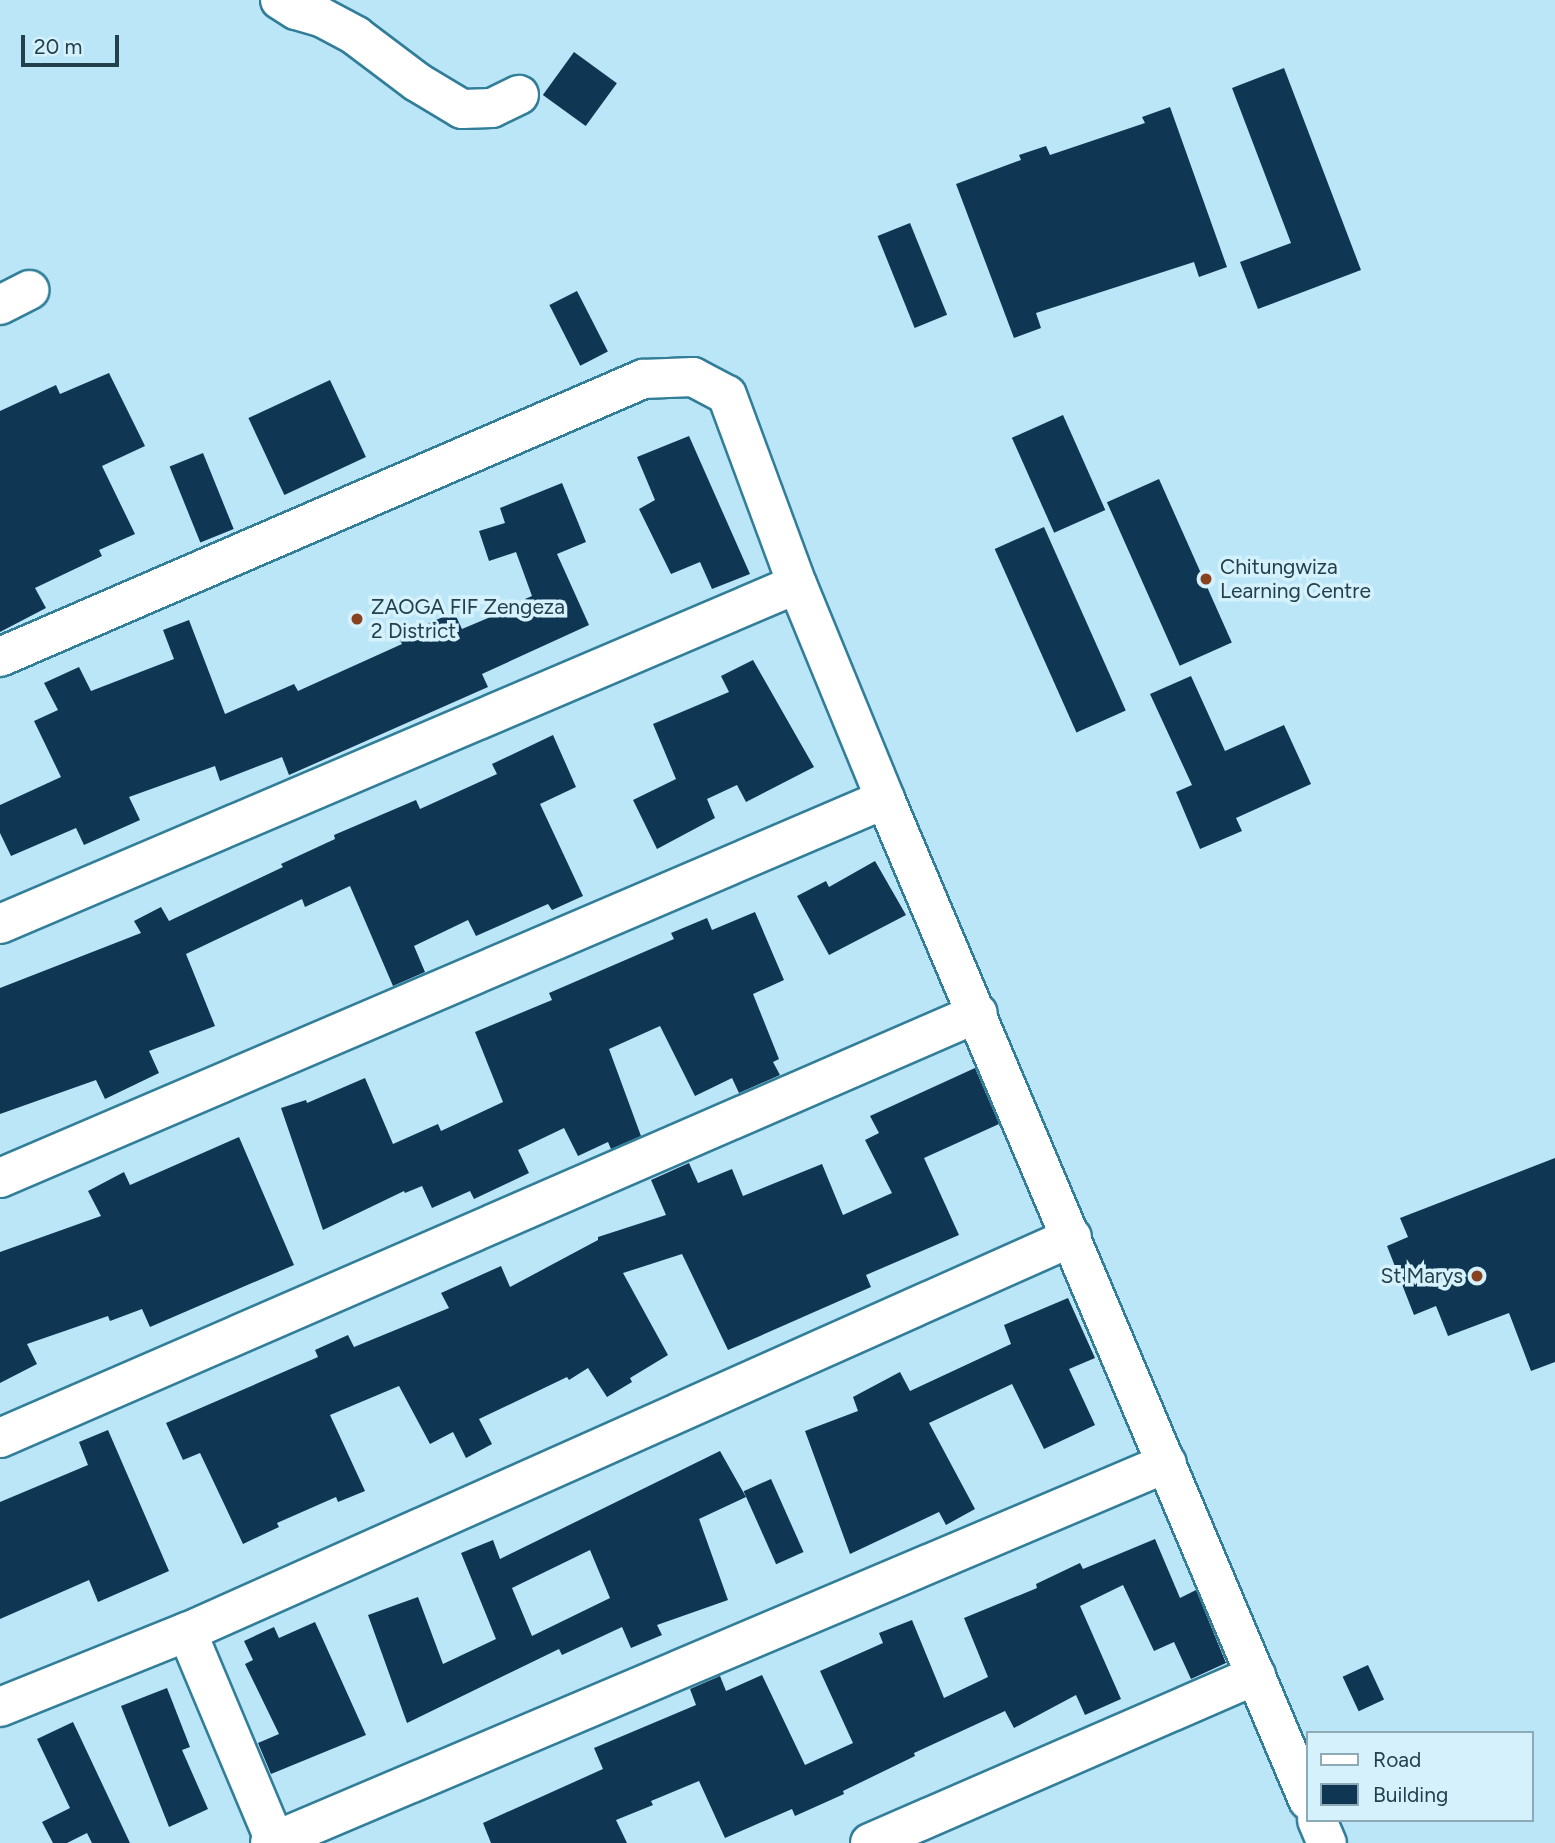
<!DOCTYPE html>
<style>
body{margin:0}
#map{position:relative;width:1555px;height:1843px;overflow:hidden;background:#bbe6f7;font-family:Figtree,sans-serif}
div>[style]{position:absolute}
.building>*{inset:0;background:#0f3652;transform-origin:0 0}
.roads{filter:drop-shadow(2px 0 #327e99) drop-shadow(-2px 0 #327e99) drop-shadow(0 2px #327e99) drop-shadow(0 -2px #327e99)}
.minor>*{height:38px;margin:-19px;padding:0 19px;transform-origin:19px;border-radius:19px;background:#fff}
.dots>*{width:19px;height:19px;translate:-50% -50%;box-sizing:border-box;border:4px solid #d4f1fc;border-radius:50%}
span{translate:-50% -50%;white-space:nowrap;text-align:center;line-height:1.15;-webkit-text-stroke:7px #d4f1fc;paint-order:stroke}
.poi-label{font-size:21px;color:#22414d}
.left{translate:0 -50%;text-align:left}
.right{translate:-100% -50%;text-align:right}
.legend{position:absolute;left:1306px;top:1731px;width:228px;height:91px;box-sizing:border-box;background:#d4f1fc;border:2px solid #8dabb6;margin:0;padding:9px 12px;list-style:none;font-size:21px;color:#22414d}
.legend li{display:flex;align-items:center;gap:14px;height:35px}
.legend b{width:35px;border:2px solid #8dabb6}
.scale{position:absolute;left:21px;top:35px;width:98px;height:32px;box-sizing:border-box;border:4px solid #22414d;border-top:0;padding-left:9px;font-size:21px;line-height:24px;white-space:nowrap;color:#22414d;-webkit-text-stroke:5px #d4f1fc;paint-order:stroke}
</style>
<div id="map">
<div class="building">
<i style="left:574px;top:52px;width:53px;height:53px;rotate:36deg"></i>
<i style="clip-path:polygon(1284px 68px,1361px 270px,1258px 309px,1240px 262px,1291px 243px,1232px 88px)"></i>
<i style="clip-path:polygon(1170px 107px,1227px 267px,1199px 277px,1194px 262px,1036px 313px,1041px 328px,1014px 338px,956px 184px,1021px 160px,1019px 155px,1046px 146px,1050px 155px,1145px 123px,1142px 117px)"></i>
<i style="left:910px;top:223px;width:99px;height:35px;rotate:68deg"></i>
<i style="left:577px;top:291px;width:68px;height:31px;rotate:63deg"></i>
<i style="clip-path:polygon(109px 373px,145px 446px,102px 466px,135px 534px,99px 550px,102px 556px,35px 588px,46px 608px,0 632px,0 411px,56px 385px,60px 394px)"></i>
<i style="left:330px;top:380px;width:85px;height:90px;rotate:65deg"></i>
<i style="left:1063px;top:415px;width:104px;height:56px;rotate:66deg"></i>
<i style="clip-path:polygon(689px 436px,750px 574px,712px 589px,700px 562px,671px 574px,639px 509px,655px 500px,637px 457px)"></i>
<i style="left:203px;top:453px;width:82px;height:36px;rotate:68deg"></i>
<i style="left:1159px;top:479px;width:179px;height:57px;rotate:66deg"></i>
<i style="clip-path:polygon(562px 483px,586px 542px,557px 554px,589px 625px,482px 674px,488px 687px,289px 775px,282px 757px,220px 781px,215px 766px,129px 797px,140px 820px,84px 845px,76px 828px,11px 856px,0 833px,0 805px,61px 777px,34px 721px,58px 710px,44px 683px,79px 667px,91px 691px,174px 659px,163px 630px,189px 620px,225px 714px,294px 684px,298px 691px,402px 644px,398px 637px,454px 612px,462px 629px,526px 602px,525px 599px,532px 596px,516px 552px,489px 561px,479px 531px,505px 523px,500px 508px)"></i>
<i style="left:1044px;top:527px;width:201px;height:54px;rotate:66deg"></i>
<i style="clip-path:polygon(753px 660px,814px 767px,746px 802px,737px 785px,707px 799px,715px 818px,657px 849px,633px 800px,676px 779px,653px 724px,729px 692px,721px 676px)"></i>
<i style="clip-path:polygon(1191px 676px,1225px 751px,1284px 725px,1311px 784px,1236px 818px,1242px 831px,1200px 849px,1176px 792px,1192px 785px,1150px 694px)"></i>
<i style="clip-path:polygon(553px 735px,576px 787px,540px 804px,583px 896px,552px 910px,548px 904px,476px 936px,468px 920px,414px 946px,425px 972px,393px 986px,350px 886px,305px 907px,302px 899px,186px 954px,215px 1026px,149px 1051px,159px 1073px,105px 1099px,96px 1080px,0 1114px,0 988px,141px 933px,134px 921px,161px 907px,169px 921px,283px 867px,281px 864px,335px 839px,334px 835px,416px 800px,420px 809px,497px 774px,492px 764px)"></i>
<i style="clip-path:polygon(875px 861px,906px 915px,829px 955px,797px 896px,826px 881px,829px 887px)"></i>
<i style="clip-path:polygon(755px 912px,784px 980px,753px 994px,779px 1059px,773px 1062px,780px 1075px,739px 1093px,732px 1078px,695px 1096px,660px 1026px,609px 1049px,641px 1136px,611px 1149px,608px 1142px,578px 1156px,564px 1128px,518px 1150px,529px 1173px,474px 1199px,470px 1191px,432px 1208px,422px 1186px,405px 1193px,404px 1191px,323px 1230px,281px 1108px,306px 1100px,307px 1103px,365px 1078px,393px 1144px,438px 1124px,441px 1131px,503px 1102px,475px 1032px,552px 1000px,549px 993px,674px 939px,671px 933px,707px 918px,712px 930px)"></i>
<i style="clip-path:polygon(975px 1068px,999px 1124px,924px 1158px,959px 1235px,866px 1275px,871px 1287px,728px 1350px,682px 1254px,623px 1273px,668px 1355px,630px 1378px,632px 1382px,607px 1397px,588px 1368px,569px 1380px,567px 1377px,479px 1419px,492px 1444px,466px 1458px,453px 1432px,430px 1444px,399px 1386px,330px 1415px,365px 1491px,338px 1502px,336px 1497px,277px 1523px,279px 1527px,243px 1544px,200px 1453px,183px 1460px,166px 1423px,318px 1357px,315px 1350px,348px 1335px,354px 1347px,449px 1308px,441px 1293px,501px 1266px,510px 1287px,598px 1240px,598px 1237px,666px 1215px,651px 1180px,689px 1163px,698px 1183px,732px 1169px,743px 1196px,822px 1164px,843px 1215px,892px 1193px,865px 1140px,879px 1133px,870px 1116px)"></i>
<i style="clip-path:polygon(239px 1137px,294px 1265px,150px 1327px,142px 1309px,110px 1321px,108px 1316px,27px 1344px,37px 1364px,0 1383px,0 1252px,101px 1216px,88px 1191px,124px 1172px,130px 1185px)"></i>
<i style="clip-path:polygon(1555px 1158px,1555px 1362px,1531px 1371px,1509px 1313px,1448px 1336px,1436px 1306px,1414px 1315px,1387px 1246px,1408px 1237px,1400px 1218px)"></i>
<i style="clip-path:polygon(1068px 1298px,1095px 1358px,1069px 1369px,1095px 1425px,1044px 1449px,1012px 1384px,929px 1423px,975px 1509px,946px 1525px,939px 1512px,850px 1554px,805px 1431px,858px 1411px,853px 1397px,900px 1372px,910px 1391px,1011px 1344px,1004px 1325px)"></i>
<i style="clip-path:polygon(108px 1430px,169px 1571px,98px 1602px,89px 1580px,0 1619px,0 1502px,88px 1465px,79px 1442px)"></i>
<i style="clip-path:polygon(evenodd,720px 1451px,746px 1497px,699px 1519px,728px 1600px,657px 1625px,662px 1635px,631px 1648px,622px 1627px,562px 1655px,559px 1649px,407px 1723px,368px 1615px,418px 1597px,443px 1664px,496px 1639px,461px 1553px,493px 1540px,500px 1559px,720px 1451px,590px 1550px,610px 1598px,532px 1636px,512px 1588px,590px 1550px)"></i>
<i style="left:771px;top:1479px;width:80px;height:30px;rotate:66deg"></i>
<i style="clip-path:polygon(1155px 1539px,1180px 1598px,1196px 1590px,1226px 1663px,1191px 1679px,1174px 1642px,1154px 1651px,1123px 1585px,1080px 1606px,1121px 1699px,1085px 1715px,1076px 1695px,1014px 1728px,1005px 1711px,914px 1753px,915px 1756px,843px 1791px,844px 1794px,795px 1816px,792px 1809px,725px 1838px,699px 1781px,651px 1801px,653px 1805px,616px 1820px,627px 1843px,491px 1843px,483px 1823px,603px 1769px,594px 1748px,696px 1705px,690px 1689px,720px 1676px,726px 1691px,762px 1675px,805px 1765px,853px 1743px,820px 1671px,883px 1643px,879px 1633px,912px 1620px,944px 1698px,988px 1677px,964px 1618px,1037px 1588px,1036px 1584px,1080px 1563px,1083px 1569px)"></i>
<i style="clip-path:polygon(315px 1622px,366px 1735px,271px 1774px,258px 1743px,279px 1734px,245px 1664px,253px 1660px,244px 1641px,274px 1627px,279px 1638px)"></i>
<i style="left:1368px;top:1665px;width:38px;height:28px;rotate:65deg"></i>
<i style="clip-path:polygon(167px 1688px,190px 1747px,182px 1750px,208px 1809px,169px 1827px,121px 1706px)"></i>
<i style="clip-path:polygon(73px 1722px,130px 1843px,92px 1843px,87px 1833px,67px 1843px,53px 1843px,42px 1822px,70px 1808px,37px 1739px)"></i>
</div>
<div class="roads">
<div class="minor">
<i style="left:280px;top:0;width:19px;rotate:32deg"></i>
<i style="left:296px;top:10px;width:26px;rotate:16deg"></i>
<i style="left:321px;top:17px;width:40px;rotate:28deg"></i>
<i style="left:356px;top:36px;width:76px;rotate:37deg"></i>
<i style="left:417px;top:82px;width:52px;rotate:31deg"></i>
<i style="left:462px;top:109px;width:30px;rotate:-2deg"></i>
<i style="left:492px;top:108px;width:30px;rotate:-26deg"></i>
<i style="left:0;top:305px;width:33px;rotate:-27deg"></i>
<i style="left:0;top:657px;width:701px;rotate:-23.38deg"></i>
<i style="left:643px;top:379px;width:50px;rotate:-2.3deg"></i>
<i style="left:693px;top:377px;width:38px;rotate:28deg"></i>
<i style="left:727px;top:395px;width:202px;rotate:69.7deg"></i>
<i style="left:797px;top:584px;width:232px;rotate:67.7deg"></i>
<i style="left:885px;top:799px;width:1087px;rotate:67.09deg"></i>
<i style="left:0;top:924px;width:866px;rotate:-23.1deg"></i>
<i style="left:0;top:1178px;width:963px;rotate:-23.18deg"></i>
<i style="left:0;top:1438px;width:1066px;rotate:-23.49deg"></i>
<i style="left:187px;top:1632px;width:227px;rotate:67.2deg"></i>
<i style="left:0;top:1707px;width:201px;rotate:-21.9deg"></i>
<i style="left:187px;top:1632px;width:969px;rotate:-24.05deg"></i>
<i style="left:1317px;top:1820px;width:25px;rotate:67deg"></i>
<i style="left:270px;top:1843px;width:974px;rotate:-22.96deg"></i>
<i style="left:870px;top:1843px;width:421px;rotate:-23.5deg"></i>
</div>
</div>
<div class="dots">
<i style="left:1206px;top:579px;background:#894220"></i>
<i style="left:357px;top:619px;background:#894220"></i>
<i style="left:1477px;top:1276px;background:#894220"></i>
</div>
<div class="poi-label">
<span class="left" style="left:1220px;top:579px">Chitungwiza<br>Learning Centre</span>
<span class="left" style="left:371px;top:619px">ZAOGA FIF Zengeza<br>2 District</span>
<span class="right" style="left:1463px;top:1276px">St Marys</span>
</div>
<ul class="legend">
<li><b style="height:9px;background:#fff"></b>Road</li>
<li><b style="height:19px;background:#0f3652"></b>Building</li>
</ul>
<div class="scale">20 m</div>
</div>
